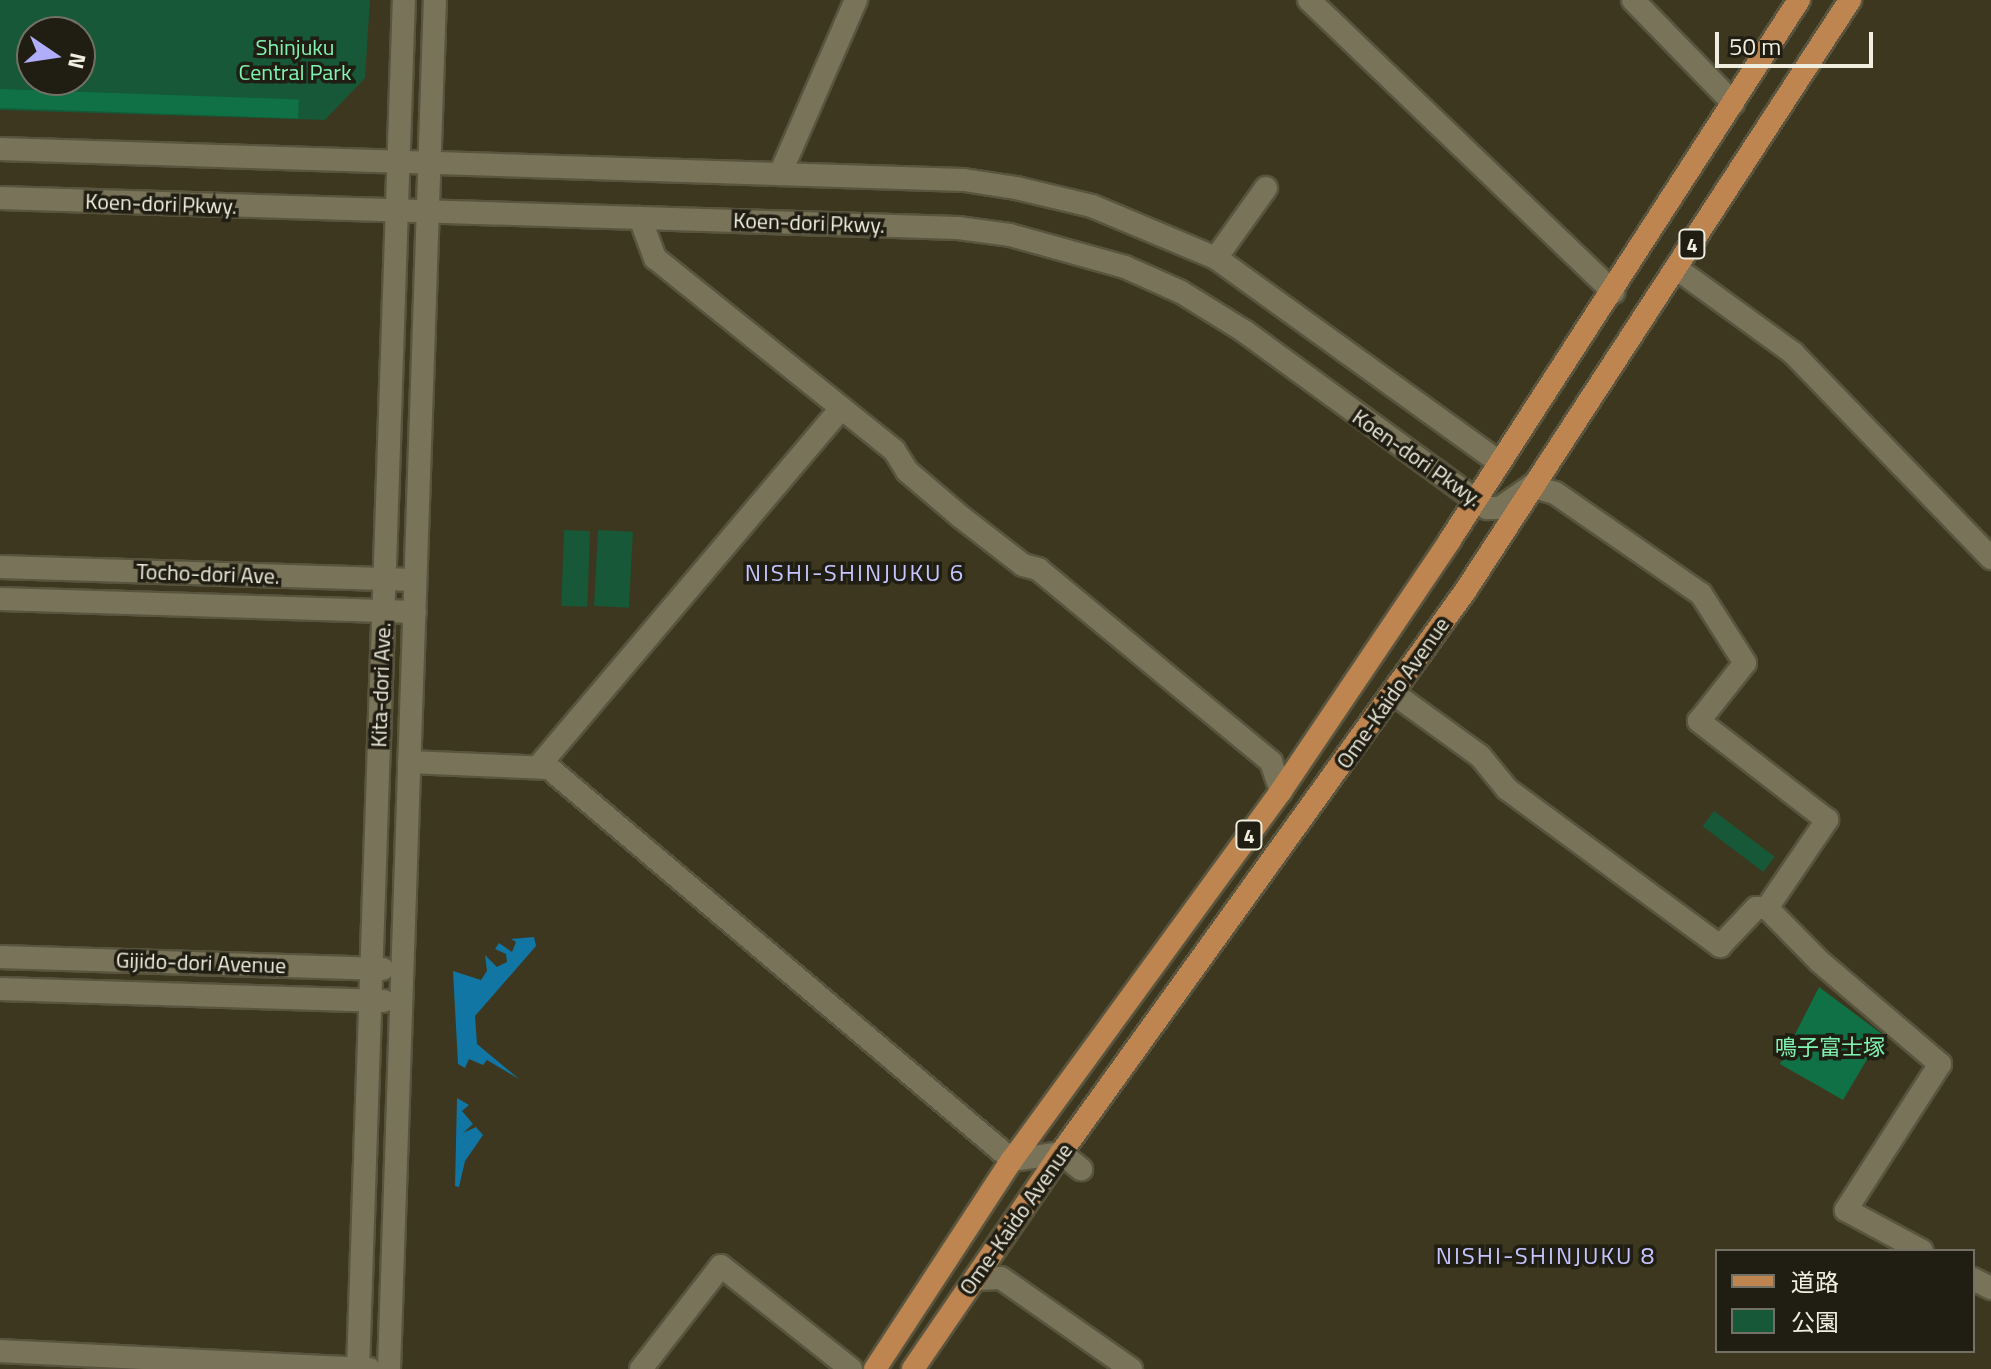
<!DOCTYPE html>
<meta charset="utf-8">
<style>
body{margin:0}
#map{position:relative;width:1991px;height:1369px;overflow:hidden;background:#3c371e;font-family:"Titillium Web","Noto Sans JP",sans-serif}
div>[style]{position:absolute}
.green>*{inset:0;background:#165837;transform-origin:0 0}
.forest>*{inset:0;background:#0f7145;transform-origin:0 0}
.water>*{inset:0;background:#1276a5}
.roads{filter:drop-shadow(2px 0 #58543e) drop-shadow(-2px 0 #58543e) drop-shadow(0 2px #58543e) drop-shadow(0 -2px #58543e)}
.minor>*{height:22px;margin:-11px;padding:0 11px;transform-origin:11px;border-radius:11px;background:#797459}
.tertiary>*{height:22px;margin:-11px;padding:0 11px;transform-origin:11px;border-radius:11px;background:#797459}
.secondary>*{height:22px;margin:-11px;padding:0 11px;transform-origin:11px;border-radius:11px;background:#797459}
.primary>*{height:22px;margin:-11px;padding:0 11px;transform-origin:11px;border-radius:11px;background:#bf8550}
span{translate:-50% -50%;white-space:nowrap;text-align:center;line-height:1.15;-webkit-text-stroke:7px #201e13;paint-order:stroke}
.shield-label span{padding:2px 6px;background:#201e13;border:2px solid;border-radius:6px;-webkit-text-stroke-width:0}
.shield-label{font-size:20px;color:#f0eedf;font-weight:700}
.park-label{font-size:22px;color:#80f3b2}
.street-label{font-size:22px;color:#f0eedf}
.neighbourhood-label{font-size:24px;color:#c6c5ff;letter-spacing:2px}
.legend{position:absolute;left:1715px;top:1249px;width:260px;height:104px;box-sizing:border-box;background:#201e13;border:2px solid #737165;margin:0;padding:10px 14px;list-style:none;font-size:24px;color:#f0eedf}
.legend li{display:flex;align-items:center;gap:16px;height:40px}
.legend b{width:40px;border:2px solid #737165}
.north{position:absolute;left:16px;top:16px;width:80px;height:80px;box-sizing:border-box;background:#201e13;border:2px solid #737165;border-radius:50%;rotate:103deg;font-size:22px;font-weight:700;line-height:32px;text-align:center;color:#f0eedf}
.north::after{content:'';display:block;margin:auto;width:28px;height:36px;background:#b0aefa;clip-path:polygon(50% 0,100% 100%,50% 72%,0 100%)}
.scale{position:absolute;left:1715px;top:32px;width:158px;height:36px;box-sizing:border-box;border:4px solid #f0eedf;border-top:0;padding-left:10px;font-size:24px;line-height:28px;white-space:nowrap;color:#f0eedf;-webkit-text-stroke:6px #201e13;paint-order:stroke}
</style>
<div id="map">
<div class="green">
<i style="clip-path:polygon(evenodd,0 0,370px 0,365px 78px,325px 120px,0 110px,0 0,32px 32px,80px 32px,80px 80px,32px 80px,32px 32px)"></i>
<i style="left:564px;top:530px;width:26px;height:76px;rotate:2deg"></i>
<i style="left:598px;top:530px;width:35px;height:76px;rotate:3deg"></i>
<i style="left:1714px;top:811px;width:76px;height:19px;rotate:37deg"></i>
</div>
<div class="forest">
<i style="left:0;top:89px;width:299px;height:19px;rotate:2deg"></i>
<i style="clip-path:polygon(1819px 987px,1882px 1034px,1843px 1100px,1780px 1064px)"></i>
</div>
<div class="water">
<i style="clip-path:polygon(534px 937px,536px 946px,475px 1016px,477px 1044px,519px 1079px,487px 1060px,483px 1065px,469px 1059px,465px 1068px,458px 1064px,453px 971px,481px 980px,487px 971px,485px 955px,497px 967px,507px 962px,506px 954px,495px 949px,499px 943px,512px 952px,516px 942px,511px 939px)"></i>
<i style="clip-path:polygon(457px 1098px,469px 1105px,462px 1111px,473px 1124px,463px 1133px,476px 1127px,483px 1135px,465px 1161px,459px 1187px,455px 1186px)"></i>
</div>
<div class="roads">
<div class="minor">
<i style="left:1633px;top:0;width:144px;rotate:45.8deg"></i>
<i style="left:780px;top:174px;width:190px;rotate:-66.4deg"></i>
<i style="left:640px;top:218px;width:43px;rotate:69.4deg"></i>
<i style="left:655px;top:258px;width:307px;rotate:38.8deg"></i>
<i style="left:894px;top:450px;width:25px;rotate:58deg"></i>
<i style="left:907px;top:471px;width:71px;rotate:40.4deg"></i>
<i style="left:961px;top:517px;width:78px;rotate:37.7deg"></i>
<i style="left:1023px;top:565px;width:16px;rotate:15deg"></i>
<i style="left:1038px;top:569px;width:303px;rotate:39.6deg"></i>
<i style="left:1271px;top:762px;width:31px;rotate:71deg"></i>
<i style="left:1216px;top:258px;width:86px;rotate:-54.5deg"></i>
<i style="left:1393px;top:693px;width:107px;rotate:35.9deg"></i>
<i style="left:1480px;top:756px;width:43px;rotate:50.7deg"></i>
<i style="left:1507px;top:789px;width:265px;rotate:36.4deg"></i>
<i style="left:1720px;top:946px;width:52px;rotate:-46.5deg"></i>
<i style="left:1756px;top:908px;width:11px"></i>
<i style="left:1767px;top:908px;width:107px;rotate:-55.7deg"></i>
<i style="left:1827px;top:820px;width:162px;rotate:-142.3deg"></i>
<i style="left:1699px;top:721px;width:74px;rotate:-51.6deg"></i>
<i style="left:1745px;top:663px;width:82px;rotate:-122.5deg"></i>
<i style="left:1701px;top:594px;width:178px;rotate:-145.3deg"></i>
<i style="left:1555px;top:493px;width:25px;rotate:-164deg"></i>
<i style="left:409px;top:762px;width:140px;rotate:2.5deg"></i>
<i style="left:549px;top:768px;width:607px;rotate:40.25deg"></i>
<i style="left:1012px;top:1160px;width:49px;rotate:-8.1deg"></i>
<i style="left:1061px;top:1153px;width:26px;rotate:39deg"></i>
<i style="left:538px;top:767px;width:470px;rotate:-49.8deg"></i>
<i style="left:1767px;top:908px;width:74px;rotate:45.5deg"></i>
<i style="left:1819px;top:961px;width:159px;rotate:40.4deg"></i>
<i style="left:1940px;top:1064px;width:174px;rotate:122.8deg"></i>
<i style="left:1846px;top:1210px;width:86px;rotate:28.3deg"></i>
<i style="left:975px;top:1279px;width:26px;rotate:-2deg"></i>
<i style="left:1001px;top:1278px;width:159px;rotate:35deg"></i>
<i style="left:1973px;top:1279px;width:20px;rotate:27deg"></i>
<i style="left:641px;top:1369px;width:130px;rotate:-52.2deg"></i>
<i style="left:721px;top:1266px;width:166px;rotate:38.4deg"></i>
</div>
<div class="tertiary">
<i style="left:1309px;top:0;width:422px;rotate:43.8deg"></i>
<i style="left:1676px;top:268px;width:145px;rotate:36deg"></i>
<i style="left:1793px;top:353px;width:285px;rotate:46deg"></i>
</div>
<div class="secondary">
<i style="left:0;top:149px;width:964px;rotate:1.84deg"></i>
<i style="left:964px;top:180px;width:53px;rotate:8.7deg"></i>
<i style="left:1016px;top:188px;width:78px;rotate:13.3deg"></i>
<i style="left:1092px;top:206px;width:134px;rotate:22.8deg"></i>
<i style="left:1216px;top:258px;width:350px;rotate:35.8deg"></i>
<i style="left:0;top:198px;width:958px;rotate:1.79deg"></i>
<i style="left:958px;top:228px;width:52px;rotate:7.7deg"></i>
<i style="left:1010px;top:235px;width:119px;rotate:15.5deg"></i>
<i style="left:1125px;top:267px;width:61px;rotate:24.1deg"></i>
<i style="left:1181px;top:292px;width:74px;rotate:31.8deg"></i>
<i style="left:1244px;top:331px;width:301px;rotate:36.1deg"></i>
<i style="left:1487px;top:508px;width:13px"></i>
<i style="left:1500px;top:508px;width:38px;rotate:-35deg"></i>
<i style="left:0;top:567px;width:415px;rotate:1.8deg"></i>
<i style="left:0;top:599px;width:415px;rotate:1.8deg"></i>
<i style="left:0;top:957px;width:383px;rotate:1.8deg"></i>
<i style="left:0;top:989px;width:384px;rotate:1.8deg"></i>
<i style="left:0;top:1351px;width:370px;rotate:2.8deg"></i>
<i style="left:358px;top:1369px;width:1370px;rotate:-88.08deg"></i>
<i style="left:389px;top:1369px;width:1370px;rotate:-88.08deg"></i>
</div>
<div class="primary">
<i style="left:875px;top:1369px;width:250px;rotate:-56.8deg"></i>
<i style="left:1012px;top:1160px;width:457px;rotate:-53.9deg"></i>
<i style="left:1281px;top:791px;width:303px;rotate:-56deg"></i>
<i style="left:1450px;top:540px;width:643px;rotate:-57.13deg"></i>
<i style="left:913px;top:1369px;width:262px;rotate:-55.6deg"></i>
<i style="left:1061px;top:1153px;width:694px;rotate:-54.27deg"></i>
<i style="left:1466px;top:590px;width:704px;rotate:-56.94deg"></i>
</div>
</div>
<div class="shield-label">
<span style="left:1692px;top:244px">4</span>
<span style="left:1249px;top:835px">4</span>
</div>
<div class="park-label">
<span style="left:295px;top:60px">Shinjuku<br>Central Park</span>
<span style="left:1830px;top:1048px">鳴子富士塚</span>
</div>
<div class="street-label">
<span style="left:161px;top:204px;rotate:2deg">Koen-dori Pkwy.</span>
<span style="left:809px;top:223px;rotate:2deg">Koen-dori Pkwy.</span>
<span style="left:1417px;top:458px;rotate:35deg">Koen-dori Pkwy.</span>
<span style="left:208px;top:574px;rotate:2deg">Tocho-dori Ave.</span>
<span style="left:381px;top:685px;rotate:-88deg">Kita-dori Ave.</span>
<span style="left:1393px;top:693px;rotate:-55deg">Ome-Kaido Avenue</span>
<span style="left:201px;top:963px;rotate:2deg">Gijido-dori Avenue</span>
<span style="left:1016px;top:1219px;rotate:-55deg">Ome-Kaido Avenue</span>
</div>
<div class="neighbourhood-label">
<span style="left:855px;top:573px">NISHI-SHINJUKU 6</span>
<span style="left:1546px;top:1256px">NISHI-SHINJUKU 8</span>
</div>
<ul class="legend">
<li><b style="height:10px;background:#bf8550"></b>道路</li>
<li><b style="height:22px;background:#165837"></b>公園</li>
</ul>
<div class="north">N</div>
<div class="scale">50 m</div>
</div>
